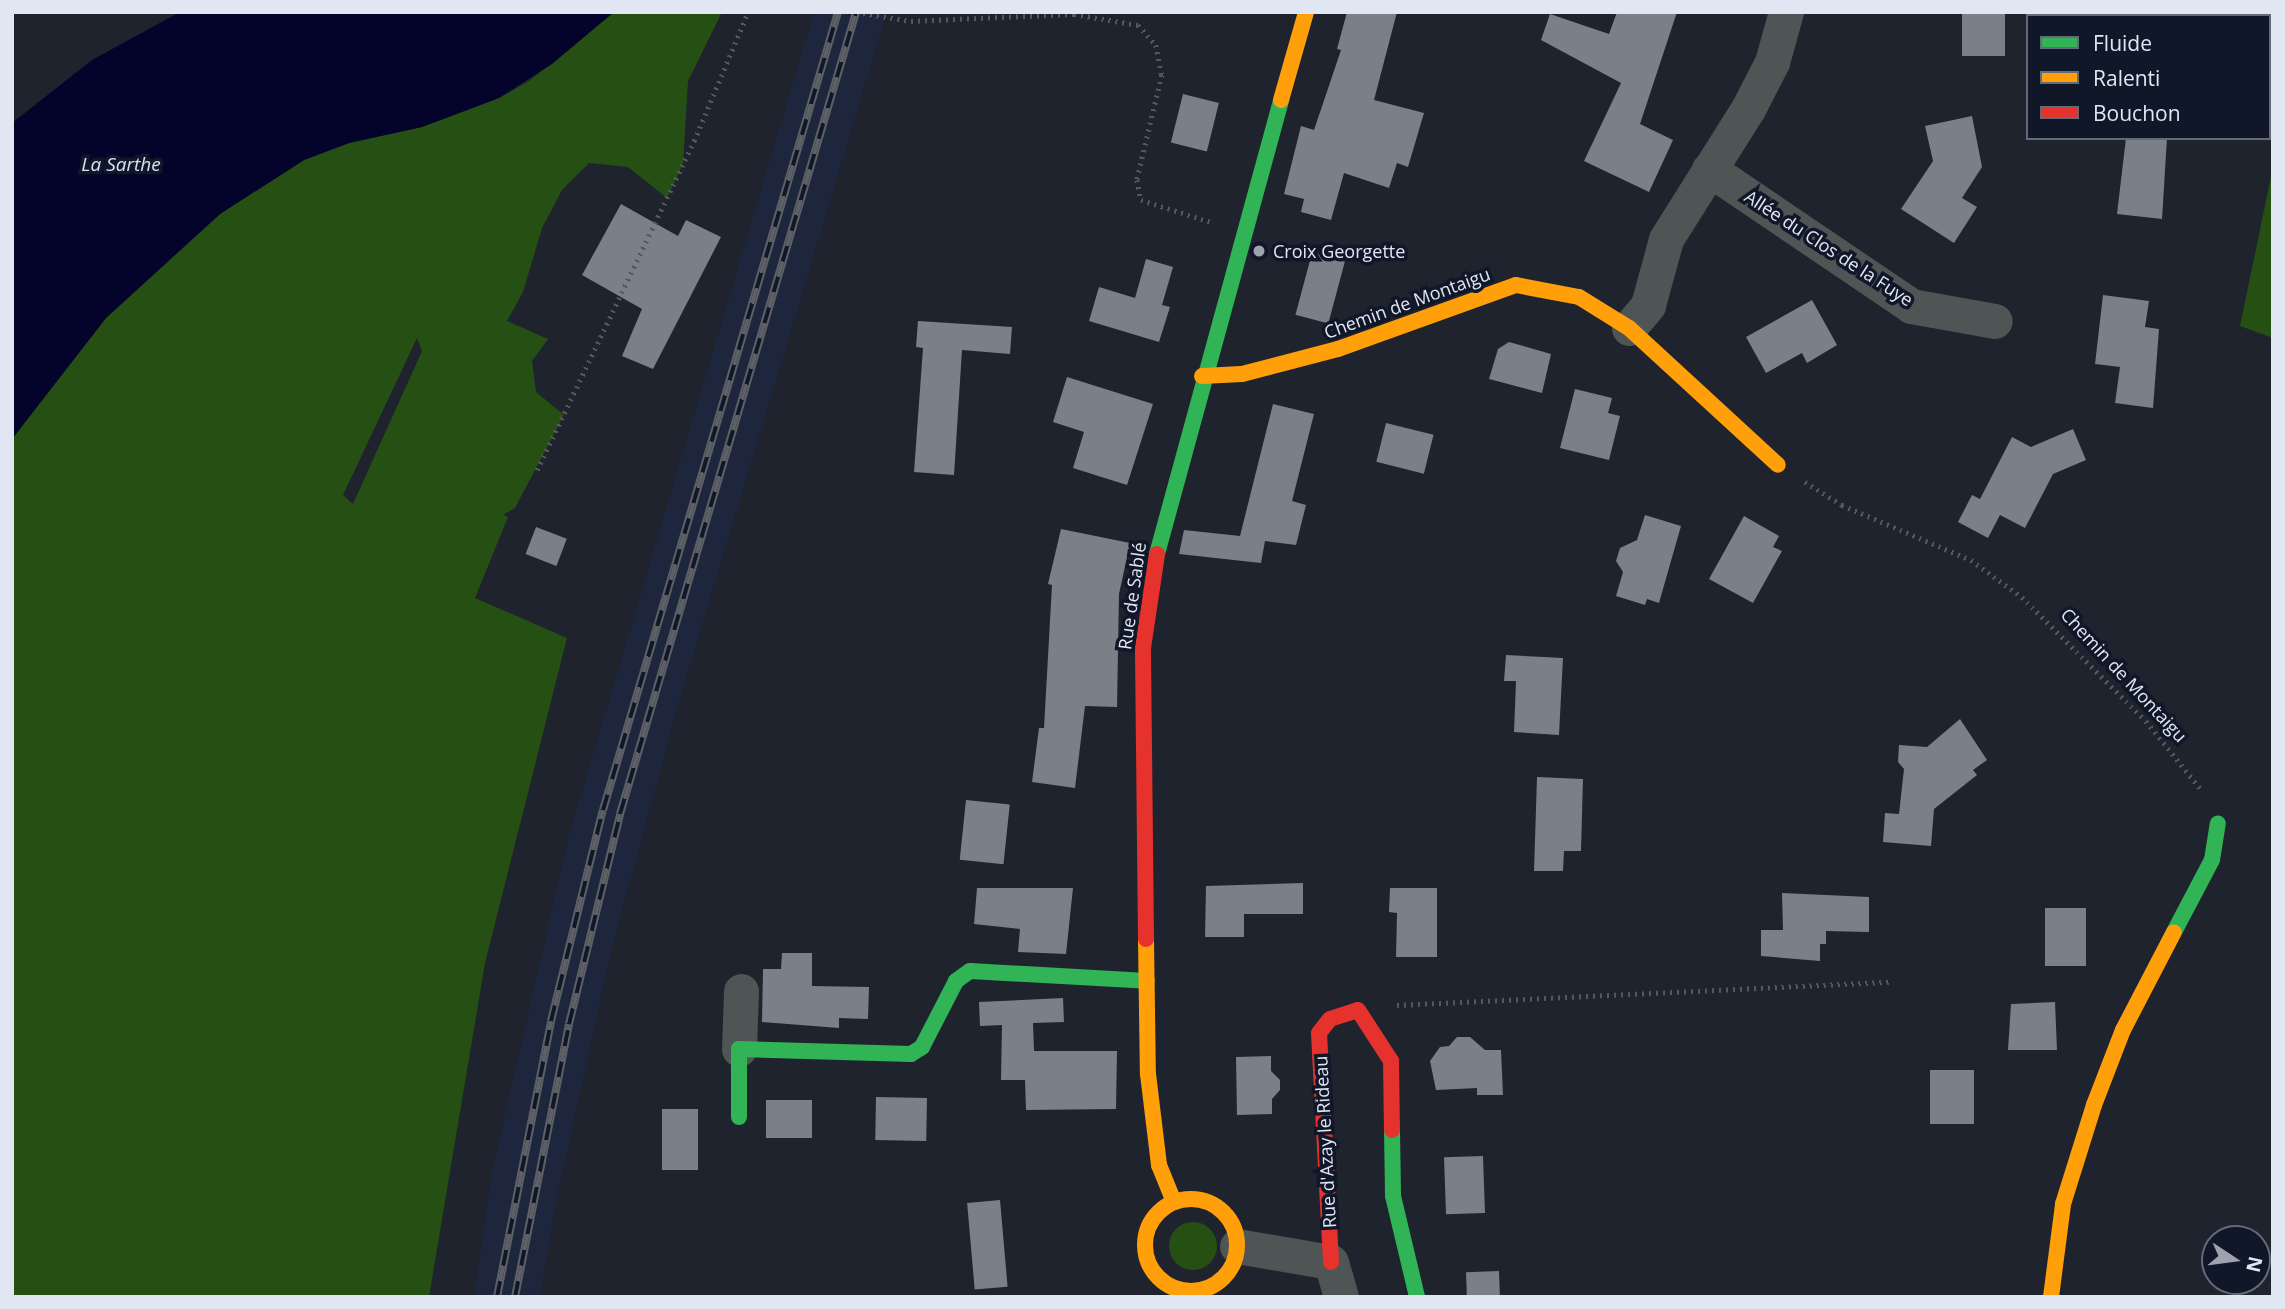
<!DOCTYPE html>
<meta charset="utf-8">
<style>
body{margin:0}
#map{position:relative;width:2285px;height:1309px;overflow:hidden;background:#1f232d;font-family:"Open Sans",sans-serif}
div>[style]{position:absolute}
.built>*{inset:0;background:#1e263d}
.green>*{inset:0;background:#264f14}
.round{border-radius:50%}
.water>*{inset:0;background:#03032b}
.building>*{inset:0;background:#7b7f88;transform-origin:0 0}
.path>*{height:4.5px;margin-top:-2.25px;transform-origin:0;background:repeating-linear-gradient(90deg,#54585a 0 2px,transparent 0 7px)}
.street>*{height:35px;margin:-17.5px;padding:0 17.5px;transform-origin:17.5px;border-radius:17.5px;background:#4f5454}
.fast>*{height:16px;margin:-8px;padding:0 8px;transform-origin:8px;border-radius:8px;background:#30b455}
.slow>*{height:16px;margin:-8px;padding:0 8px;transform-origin:8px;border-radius:8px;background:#ff9f0a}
.slow>.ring{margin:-8px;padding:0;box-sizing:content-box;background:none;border:16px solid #ff9f0a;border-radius:50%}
.jam>*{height:16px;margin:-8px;padding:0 8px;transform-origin:8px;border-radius:8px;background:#e5322d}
.rail>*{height:8px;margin-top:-4px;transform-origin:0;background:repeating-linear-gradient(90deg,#101728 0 16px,#5d6064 0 32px);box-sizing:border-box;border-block:2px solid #5d6064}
.dots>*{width:19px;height:19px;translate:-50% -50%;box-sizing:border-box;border:4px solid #101728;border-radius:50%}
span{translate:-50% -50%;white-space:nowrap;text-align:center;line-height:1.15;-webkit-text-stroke:7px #101728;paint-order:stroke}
.street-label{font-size:18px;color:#e1e6f3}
.poi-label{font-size:18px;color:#e1e6f3}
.left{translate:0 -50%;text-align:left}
.water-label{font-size:19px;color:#d6e2f5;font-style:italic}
.frame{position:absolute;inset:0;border:14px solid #e1e6f3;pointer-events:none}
.legend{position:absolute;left:2026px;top:14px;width:245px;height:126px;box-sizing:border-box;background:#101728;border:2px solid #646a79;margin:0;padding:9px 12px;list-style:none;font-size:21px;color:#e1e6f3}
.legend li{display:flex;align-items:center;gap:14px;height:35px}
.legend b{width:35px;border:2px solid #646a79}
.north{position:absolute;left:2201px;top:1225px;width:70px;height:70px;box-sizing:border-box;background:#101728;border:2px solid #646a79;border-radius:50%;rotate:103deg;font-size:19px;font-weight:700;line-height:28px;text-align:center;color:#e1e6f3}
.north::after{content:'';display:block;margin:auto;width:24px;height:32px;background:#9da2ae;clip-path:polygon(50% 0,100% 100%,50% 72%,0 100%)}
</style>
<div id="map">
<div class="built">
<i style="clip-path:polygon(814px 12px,887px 12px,680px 698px,612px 947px,556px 1202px,540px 1297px,474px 1297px,492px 1172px,569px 835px)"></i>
</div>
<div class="green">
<i style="clip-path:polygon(evenodd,614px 12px,722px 12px,688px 81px,683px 164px,667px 198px,628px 167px,589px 163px,562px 190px,542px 228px,523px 292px,507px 321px,548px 339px,532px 361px,536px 392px,564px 415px,515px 508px,503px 515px,508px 517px,475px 598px,567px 638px,485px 963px,429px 1297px,12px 1297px,12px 439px,106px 318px,220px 214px,304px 160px,349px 143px,422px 127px,499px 98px,529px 81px,614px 12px,417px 338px,422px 351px,353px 504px,343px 495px,417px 338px)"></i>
<i style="clip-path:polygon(2180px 12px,2273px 12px,2273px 130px,2269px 16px,2180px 16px)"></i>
<i style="clip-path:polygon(2273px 167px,2273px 338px,2240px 326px)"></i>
<i class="round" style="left:1169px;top:1222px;width:48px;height:48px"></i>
</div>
<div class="water">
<i style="clip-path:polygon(180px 12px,614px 12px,552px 64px,499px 98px,422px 127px,349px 143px,304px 160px,220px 214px,106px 318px,12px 439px,12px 123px,92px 60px)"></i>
</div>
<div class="building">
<i style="clip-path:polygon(1347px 12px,1397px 12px,1374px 100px,1424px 113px,1408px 167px,1397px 163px,1389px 188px,1344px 173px,1331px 220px,1301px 212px,1304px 199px,1284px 194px,1301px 126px,1314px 130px,1341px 50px,1337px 49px)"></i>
<i style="clip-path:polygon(1617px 12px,1677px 12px,1640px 124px,1673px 140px,1649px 192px,1584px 161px,1621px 83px,1541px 40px,1550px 14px,1609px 34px)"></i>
<i style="left:1962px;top:12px;width:43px;height:44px"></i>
<i style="left:1183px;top:94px;width:37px;height:50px;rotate:14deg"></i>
<i style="clip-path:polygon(1972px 116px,1982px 167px,1962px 198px,1977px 207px,1954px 243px,1901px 209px,1933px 161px,1925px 126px)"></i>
<i style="clip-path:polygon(2126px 138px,2167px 138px,2162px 219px,2117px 214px)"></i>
<i style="clip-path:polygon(621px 204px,678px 236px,686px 220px,721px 237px,653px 369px,622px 356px,642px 309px,582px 275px)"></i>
<i style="left:1312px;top:253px;width:34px;height:64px;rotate:15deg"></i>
<i style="clip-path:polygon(1146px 259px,1173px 267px,1162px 305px,1170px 307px,1159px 342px,1089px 321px,1099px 287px,1135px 298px)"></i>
<i style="clip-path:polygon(2103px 295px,2149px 301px,2145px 327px,2159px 329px,2153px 408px,2115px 403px,2120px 367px,2095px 364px)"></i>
<i style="clip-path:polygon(1812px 300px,1837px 345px,1807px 363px,1802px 353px,1766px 373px,1746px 337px)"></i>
<i style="clip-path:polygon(918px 321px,1012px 327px,1010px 354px,962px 350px,954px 475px,914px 472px,923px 348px,916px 347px)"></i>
<i style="clip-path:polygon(1509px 342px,1551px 354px,1542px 393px,1489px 379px,1498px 349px)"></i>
<i style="clip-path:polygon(1067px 377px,1153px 404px,1127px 485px,1073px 468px,1084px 432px,1053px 422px)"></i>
<i style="clip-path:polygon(1575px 389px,1612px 398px,1608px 413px,1620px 416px,1609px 460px,1560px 448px)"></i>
<i style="clip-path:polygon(1273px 404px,1314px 414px,1292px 501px,1306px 505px,1296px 545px,1265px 541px,1261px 563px,1179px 554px,1184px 530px,1240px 536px)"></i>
<i style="left:1386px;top:423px;width:49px;height:40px;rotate:14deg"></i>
<i style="clip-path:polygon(2073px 429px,2086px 460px,2053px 474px,2025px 528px,2000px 515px,1988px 538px,1958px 522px,1972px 495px,1980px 499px,2012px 437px,2031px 447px)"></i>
<i style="clip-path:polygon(1645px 515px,1681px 526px,1659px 603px,1647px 599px,1645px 605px,1616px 596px,1623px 572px,1616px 561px,1620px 548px,1637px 540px)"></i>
<i style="clip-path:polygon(1744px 516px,1779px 536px,1773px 547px,1782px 551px,1753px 603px,1709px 579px)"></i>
<i style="left:536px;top:527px;width:33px;height:29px;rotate:21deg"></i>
<i style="clip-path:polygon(1061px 529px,1130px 543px,1119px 594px,1117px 707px,1085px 706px,1075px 788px,1032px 782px,1039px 728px,1044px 728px,1052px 585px,1048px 584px)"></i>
<i style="clip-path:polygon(1506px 655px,1563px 658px,1559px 735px,1514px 732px,1516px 681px,1504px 681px)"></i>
<i style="clip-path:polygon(1960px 719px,1987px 760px,1973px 770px,1977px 775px,1934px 809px,1931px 846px,1883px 842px,1885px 813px,1899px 814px,1904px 769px,1898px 762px,1899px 745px,1927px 747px)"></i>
<i style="clip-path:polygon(1537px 777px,1583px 779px,1581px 851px,1564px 851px,1563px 871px,1534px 871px)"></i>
<i style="left:966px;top:800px;width:44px;height:60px;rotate:6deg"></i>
<i style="clip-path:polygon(1303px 883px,1303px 914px,1244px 914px,1244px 937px,1205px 937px,1206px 886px)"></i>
<i style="clip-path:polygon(977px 888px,1073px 888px,1066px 954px,1018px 952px,1020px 929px,974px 924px)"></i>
<i style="clip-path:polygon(1390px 888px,1437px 888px,1437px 957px,1396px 957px,1397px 913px,1389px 912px)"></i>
<i style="clip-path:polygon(1782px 893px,1869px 897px,1869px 932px,1826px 931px,1826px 944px,1820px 944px,1820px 961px,1761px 956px,1761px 930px,1783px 930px)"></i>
<i style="left:2045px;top:908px;width:41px;height:58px"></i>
<i style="clip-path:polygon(782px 953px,812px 953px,812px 986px,869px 987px,868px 1019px,839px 1018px,839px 1028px,762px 1022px,763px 969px,781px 969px)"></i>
<i style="clip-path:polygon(1063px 998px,1064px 1022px,1033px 1023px,1034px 1051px,1117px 1051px,1116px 1109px,1026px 1110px,1025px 1080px,1001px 1080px,1002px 1025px,980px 1026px,979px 1002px)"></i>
<i style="clip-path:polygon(2055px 1002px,2057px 1050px,2008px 1050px,2011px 1004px)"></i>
<i style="clip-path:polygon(1457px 1037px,1470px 1037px,1485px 1050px,1501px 1050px,1503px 1095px,1477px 1095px,1477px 1088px,1436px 1090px,1430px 1061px,1440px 1047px,1449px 1046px)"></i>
<i style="clip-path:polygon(1271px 1056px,1271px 1071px,1280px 1080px,1280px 1090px,1272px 1099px,1272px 1114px,1237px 1115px,1236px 1057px)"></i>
<i style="left:1930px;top:1070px;width:44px;height:54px"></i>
<i style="left:876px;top:1097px;width:51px;height:43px;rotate:1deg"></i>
<i style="left:766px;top:1100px;width:46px;height:38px"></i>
<i style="left:662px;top:1109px;width:36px;height:61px"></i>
<i style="left:1483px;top:1156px;width:57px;height:39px;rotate:88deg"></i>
<i style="left:1000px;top:1200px;width:87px;height:33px;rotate:85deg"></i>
<i style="left:1499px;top:1271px;width:26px;height:33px;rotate:88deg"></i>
</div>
<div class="path">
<i style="left:856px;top:12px;width:56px;rotate:9.3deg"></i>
<i style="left:911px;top:21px;width:163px;rotate:-2.5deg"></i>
<i style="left:1074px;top:14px;width:65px;rotate:9.8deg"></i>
<i style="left:1138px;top:25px;width:27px;rotate:48deg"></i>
<i style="left:1156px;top:45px;width:31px;rotate:79deg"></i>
<i style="left:1162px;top:75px;width:108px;rotate:103.4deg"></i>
<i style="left:1137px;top:180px;width:20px;rotate:79deg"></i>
<i style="left:1141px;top:200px;width:73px;rotate:17.4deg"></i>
<i style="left:537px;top:470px;width:365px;rotate:-64.5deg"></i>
<i style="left:694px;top:141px;width:140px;rotate:-67.3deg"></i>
<i style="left:1805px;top:482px;width:44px;rotate:31.9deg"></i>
<i style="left:1842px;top:505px;width:140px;rotate:23.1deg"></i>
<i style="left:1971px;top:560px;width:63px;rotate:36deg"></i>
<i style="left:2022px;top:597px;width:175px;rotate:45deg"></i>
<i style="left:2146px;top:721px;width:91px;rotate:51.2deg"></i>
<i style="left:1397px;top:1005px;width:494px;rotate:-2.7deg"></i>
</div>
<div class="street">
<i style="left:1709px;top:169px;width:244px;rotate:34.1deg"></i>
<i style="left:1911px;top:306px;width:85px;rotate:10.1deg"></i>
<i style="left:1629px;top:328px;width:30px;rotate:-50deg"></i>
<i style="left:1648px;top:305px;width:68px;rotate:-74.7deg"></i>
<i style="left:1666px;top:239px;width:154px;rotate:-57.8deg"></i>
<i style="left:1748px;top:109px;width:53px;rotate:-62.9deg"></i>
<i style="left:1772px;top:62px;width:52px;rotate:-74.4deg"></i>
<i style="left:739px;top:1049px;width:58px;rotate:-88deg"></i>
<i style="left:1237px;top:1246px;width:95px;rotate:9.7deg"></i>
<i style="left:1331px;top:1262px;width:36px;rotate:74deg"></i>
</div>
<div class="fast">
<i style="left:1157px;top:554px;width:471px;rotate:-74.7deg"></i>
<i style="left:2174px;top:932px;width:81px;rotate:-62.2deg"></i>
<i style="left:2212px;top:860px;width:37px;rotate:-81deg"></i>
<i style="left:739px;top:1117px;width:68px;rotate:-90deg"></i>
<i style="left:739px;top:1049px;width:172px;rotate:1.7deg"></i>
<i style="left:911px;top:1054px;width:13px;rotate:-32deg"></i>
<i style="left:922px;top:1047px;width:74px;rotate:-62.7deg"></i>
<i style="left:956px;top:981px;width:17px;rotate:-36deg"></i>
<i style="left:970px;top:971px;width:177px;rotate:3.2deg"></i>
<i style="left:1392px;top:1130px;width:66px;rotate:89.1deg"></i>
<i style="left:1393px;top:1196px;width:104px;rotate:76.6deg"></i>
</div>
<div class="slow">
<i style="left:1281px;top:100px;width:91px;rotate:-74.1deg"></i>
<i style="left:1202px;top:376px;width:40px;rotate:-2.9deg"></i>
<i style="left:1242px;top:374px;width:99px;rotate:-14.6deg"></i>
<i style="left:1338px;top:349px;width:189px;rotate:-19.8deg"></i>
<i style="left:1516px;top:285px;width:64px;rotate:10.8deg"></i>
<i style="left:1579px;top:297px;width:59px;rotate:31.8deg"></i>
<i style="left:1629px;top:328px;width:202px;rotate:42.6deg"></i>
<i style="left:1146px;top:939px;width:135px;rotate:89.2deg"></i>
<i style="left:1148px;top:1074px;width:92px;rotate:83.1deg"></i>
<i style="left:1159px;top:1165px;width:40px;rotate:68deg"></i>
<i class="ring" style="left:1145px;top:1199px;width:76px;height:76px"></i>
<i style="left:2051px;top:1297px;width:94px;rotate:-82.6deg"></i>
<i style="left:2063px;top:1204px;width:104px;rotate:-72.6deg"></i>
<i style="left:2094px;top:1105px;width:80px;rotate:-68.9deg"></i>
<i style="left:2123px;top:1030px;width:110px;rotate:-62.5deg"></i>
</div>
<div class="jam">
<i style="left:1146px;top:939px;width:291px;rotate:-90.6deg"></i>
<i style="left:1143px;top:648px;width:95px;rotate:-81.5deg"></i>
<i style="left:1331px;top:1262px;width:229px;rotate:-93deg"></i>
<i style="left:1319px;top:1033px;width:18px;rotate:-52deg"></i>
<i style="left:1330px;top:1019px;width:29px;rotate:-18deg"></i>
<i style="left:1358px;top:1010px;width:61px;rotate:57.1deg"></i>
<i style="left:1391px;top:1061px;width:69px;rotate:89.2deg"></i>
</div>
<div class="rail">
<i style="left:497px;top:1297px;width:281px;rotate:-78.9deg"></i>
<i style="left:551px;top:1021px;width:217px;rotate:-76.2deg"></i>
<i style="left:603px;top:810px;width:832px;rotate:-73.59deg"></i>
<i style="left:515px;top:1297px;width:278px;rotate:-78.8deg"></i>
<i style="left:569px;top:1024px;width:216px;rotate:-76.3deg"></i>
<i style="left:620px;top:814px;width:836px;rotate:-73.6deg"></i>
</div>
<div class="dots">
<i style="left:1259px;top:251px;background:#9da2ae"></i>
</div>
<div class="street-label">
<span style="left:1829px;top:248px;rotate:33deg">Allée du Clos de la Fuye</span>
<span style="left:1407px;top:303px;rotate:-20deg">Chemin de Montaigu</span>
<span style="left:1132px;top:596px;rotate:-82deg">Rue de Sablé</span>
<span style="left:2124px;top:675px;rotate:47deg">Chemin de Montaigu</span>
<span style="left:1325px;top:1142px;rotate:-93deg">Rue d'Azay le Rideau</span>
</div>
<div class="poi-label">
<span class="left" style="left:1273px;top:251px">Croix Georgette</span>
</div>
<div class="water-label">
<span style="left:121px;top:165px">La Sarthe</span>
</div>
<div class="frame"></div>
<ul class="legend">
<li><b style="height:9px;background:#30b455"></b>Fluide</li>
<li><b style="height:9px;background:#ff9f0a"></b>Ralenti</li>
<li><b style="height:9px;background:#e5322d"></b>Bouchon</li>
</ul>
<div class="north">N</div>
</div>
